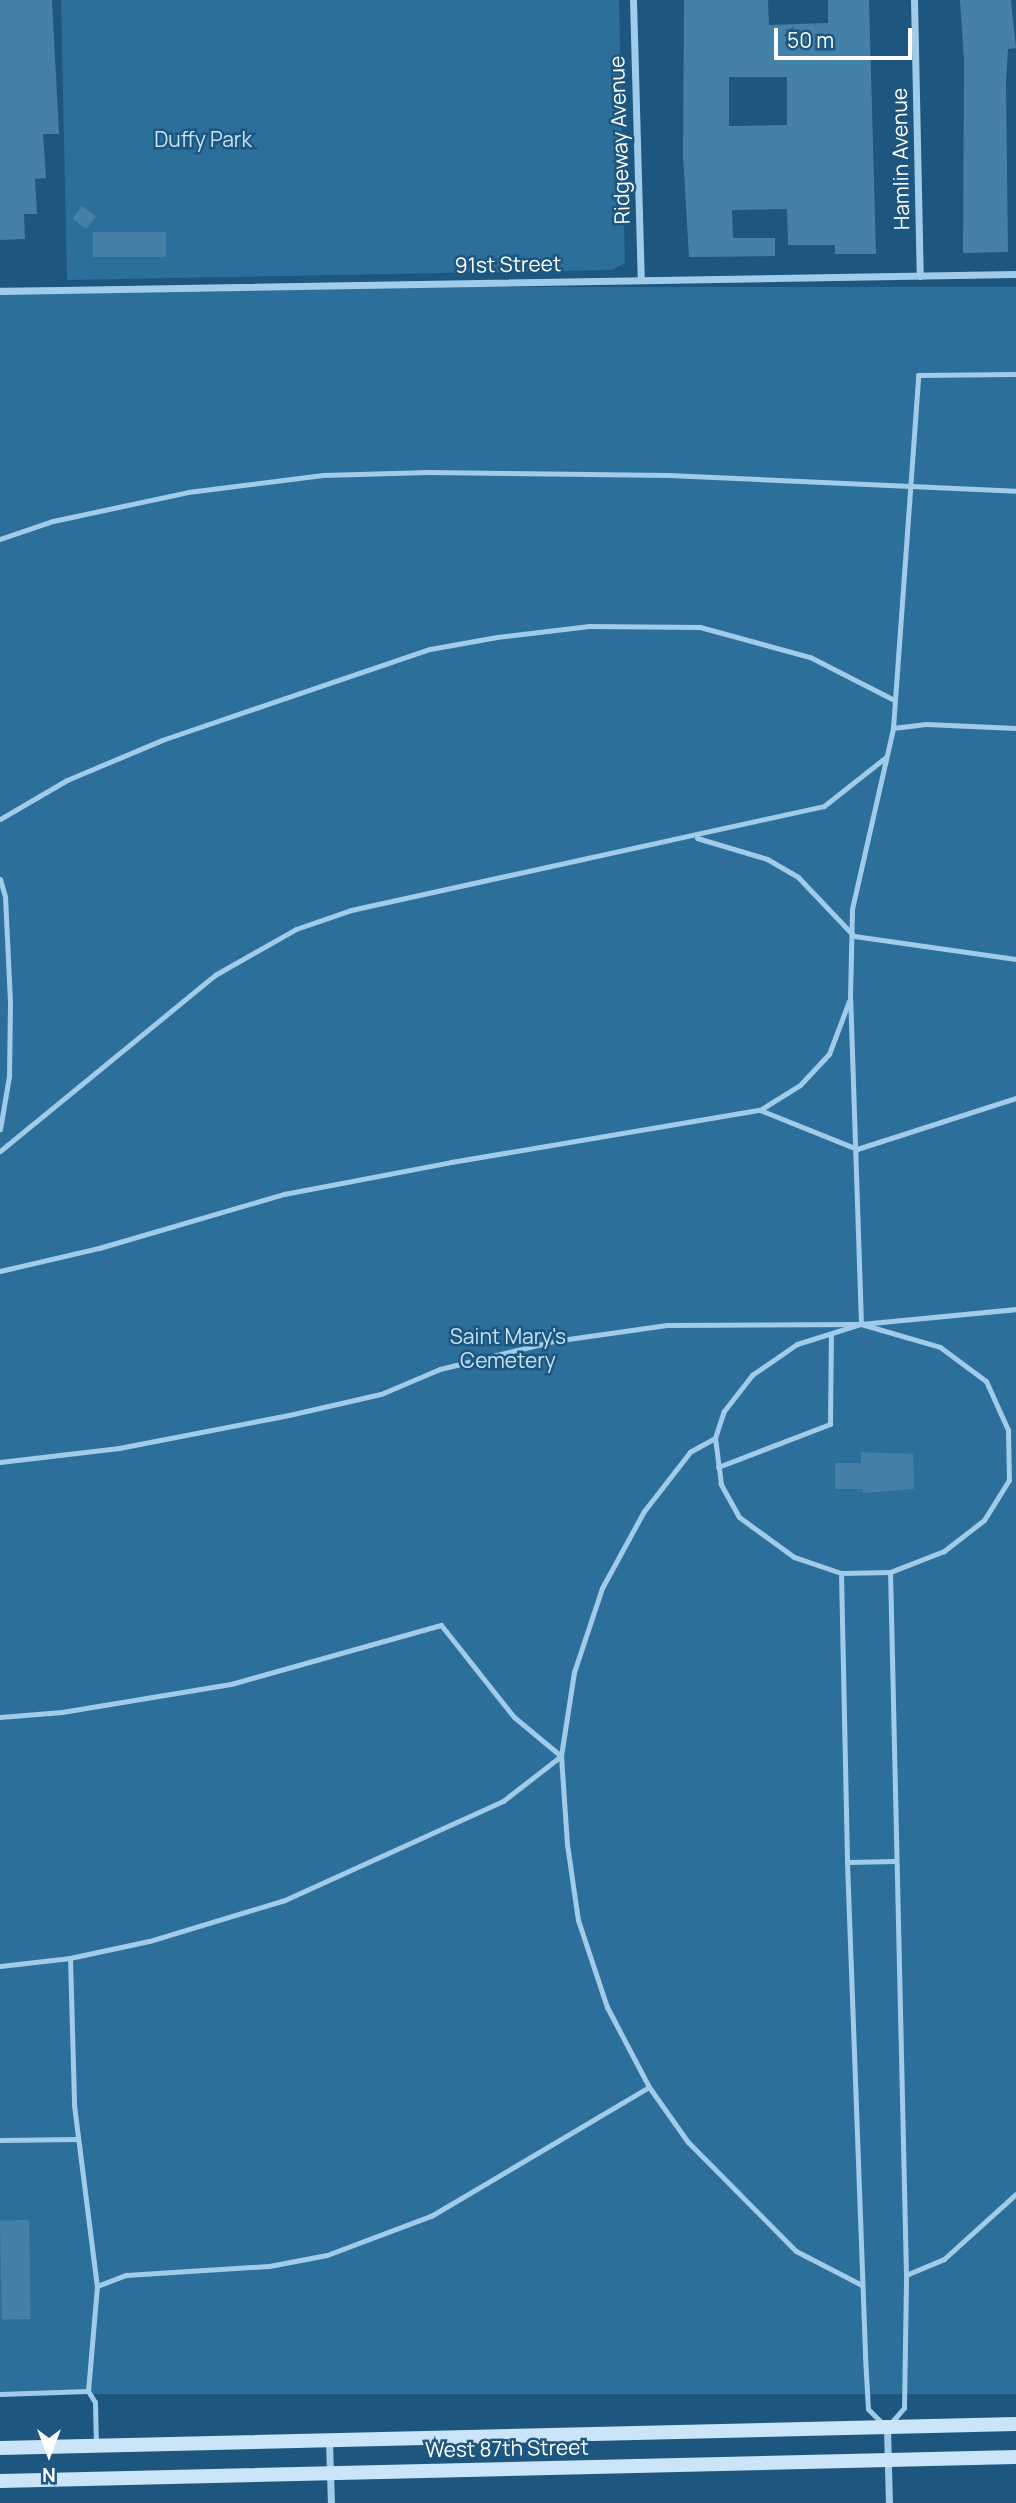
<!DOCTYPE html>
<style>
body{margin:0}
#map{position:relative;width:1016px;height:2503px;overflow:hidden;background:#1d567f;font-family:Manrope,sans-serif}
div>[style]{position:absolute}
.green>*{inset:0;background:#2c6f9b;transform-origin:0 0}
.building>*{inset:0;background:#4580a9;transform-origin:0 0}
.service>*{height:5px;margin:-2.5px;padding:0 2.5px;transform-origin:2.5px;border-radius:2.5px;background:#a0cce9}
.minor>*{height:7px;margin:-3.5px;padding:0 3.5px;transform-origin:3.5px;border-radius:3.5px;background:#a0cce9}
.secondary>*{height:14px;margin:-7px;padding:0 7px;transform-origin:7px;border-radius:7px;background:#cbe4f7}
span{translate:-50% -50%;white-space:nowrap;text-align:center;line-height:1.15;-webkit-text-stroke:5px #1d567f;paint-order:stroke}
.park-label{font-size:21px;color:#c4e3f7}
.street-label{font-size:21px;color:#fff}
.north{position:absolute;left:14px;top:2419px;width:70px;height:70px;-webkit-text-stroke:5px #1d567f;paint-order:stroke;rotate:180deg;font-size:19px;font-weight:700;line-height:28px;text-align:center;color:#fff}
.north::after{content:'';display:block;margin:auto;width:24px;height:32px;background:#fff;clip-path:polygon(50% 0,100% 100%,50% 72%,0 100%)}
.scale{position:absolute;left:774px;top:28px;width:138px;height:32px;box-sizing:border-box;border:4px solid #fff;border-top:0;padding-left:9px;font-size:21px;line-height:24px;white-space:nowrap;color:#fff;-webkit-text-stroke:5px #1d567f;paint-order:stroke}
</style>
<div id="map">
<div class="green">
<i style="clip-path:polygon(61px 0,619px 0,625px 263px,612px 270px,67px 280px)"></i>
<i style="left:1016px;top:287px;width:2107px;height:1016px;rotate:90deg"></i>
</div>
<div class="building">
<i style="clip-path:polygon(0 0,52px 0,59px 134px,43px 134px,46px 178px,35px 179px,37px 214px,24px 214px,25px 239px,0 240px)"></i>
<i style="clip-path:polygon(evenodd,684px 0,768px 0,769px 25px,828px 23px,828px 0,869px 0,876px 254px,835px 254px,835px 245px,788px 245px,787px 209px,732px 210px,733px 238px,775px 238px,775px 256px,689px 257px,683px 155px,684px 0,729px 77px,787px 77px,787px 125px,729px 126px,729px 77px)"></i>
<i style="clip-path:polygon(960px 0,1011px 0,1016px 48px,1008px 49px,1006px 83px,1008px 252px,963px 253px,964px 61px)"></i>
<i style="left:82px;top:206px;width:17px;height:16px;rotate:36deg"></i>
<i style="left:166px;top:232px;width:25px;height:73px;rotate:90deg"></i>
<i style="clip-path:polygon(861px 1452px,913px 1454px,914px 1489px,863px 1493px,863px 1489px,835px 1489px,835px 1463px,861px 1463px)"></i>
<i style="left:29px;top:2220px;width:99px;height:29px;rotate:89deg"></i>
</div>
<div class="service">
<i style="left:0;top:539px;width:56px;rotate:-18.8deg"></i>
<i style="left:53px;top:521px;width:138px;rotate:-12.1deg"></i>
<i style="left:188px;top:492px;width:136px;rotate:-7.2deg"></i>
<i style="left:323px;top:475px;width:105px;rotate:-1.6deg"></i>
<i style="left:428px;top:472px;width:241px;rotate:0.7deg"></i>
<i style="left:669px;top:475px;width:347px;rotate:2.6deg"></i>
<i style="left:893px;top:728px;width:33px;rotate:-7deg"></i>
<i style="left:926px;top:724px;width:90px;rotate:2.5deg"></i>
<i style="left:0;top:819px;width:78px;rotate:-30.2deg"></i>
<i style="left:67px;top:780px;width:103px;rotate:-22.8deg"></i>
<i style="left:162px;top:740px;width:283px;rotate:-18.8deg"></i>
<i style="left:430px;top:649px;width:68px;rotate:-10.2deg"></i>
<i style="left:497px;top:637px;width:93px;rotate:-6.8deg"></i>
<i style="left:589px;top:626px;width:111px;rotate:0.5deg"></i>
<i style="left:700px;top:627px;width:114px;rotate:15.3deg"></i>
<i style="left:810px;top:657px;width:94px;rotate:27.1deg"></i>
<i style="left:697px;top:838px;width:73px;rotate:16.7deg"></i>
<i style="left:767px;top:859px;width:36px;rotate:30deg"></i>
<i style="left:798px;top:877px;width:81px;rotate:46.5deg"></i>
<i style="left:854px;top:936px;width:164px;rotate:8.1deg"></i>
<i style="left:0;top:879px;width:18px;rotate:74deg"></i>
<i style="left:5px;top:896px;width:108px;rotate:87.3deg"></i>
<i style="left:10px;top:1004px;width:72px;rotate:90.8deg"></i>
<i style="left:9px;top:1076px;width:54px;rotate:99.6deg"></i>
<i style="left:760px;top:1110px;width:47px;rotate:-32deg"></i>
<i style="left:800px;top:1085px;width:42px;rotate:-46.9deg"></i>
<i style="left:829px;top:1054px;width:57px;rotate:-69.3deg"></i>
<i style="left:0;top:1151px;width:278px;rotate:-39.3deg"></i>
<i style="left:215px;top:975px;width:93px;rotate:-29.6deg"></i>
<i style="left:296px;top:929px;width:58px;rotate:-19.1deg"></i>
<i style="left:351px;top:910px;width:484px;rotate:-12.4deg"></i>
<i style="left:824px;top:806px;width:79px;rotate:-38.3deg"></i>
<i style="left:0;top:1271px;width:102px;rotate:-13.1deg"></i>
<i style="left:99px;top:1248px;width:193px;rotate:-16.3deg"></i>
<i style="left:284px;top:1194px;width:170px;rotate:-10.8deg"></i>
<i style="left:451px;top:1162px;width:313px;rotate:-9.6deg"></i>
<i style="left:760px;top:1110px;width:105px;rotate:21.9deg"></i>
<i style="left:857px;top:1149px;width:167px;rotate:-17.8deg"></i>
<i style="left:861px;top:1324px;width:326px;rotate:-91.9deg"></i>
<i style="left:850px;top:998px;width:89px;rotate:-88.7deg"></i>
<i style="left:852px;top:909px;width:186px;rotate:-77.2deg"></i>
<i style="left:893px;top:728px;width:354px;rotate:-85.9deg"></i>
<i style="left:918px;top:375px;width:98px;rotate:-0.6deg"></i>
<i style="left:861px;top:1324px;width:82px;rotate:16.2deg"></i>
<i style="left:940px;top:1347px;width:57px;rotate:36.5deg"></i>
<i style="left:986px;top:1381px;width:54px;rotate:65.8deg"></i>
<i style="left:1008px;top:1430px;width:50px;rotate:88.9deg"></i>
<i style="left:1009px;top:1480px;width:47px;rotate:122deg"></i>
<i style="left:984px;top:1520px;width:51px;rotate:142.2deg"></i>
<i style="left:944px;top:1551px;width:58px;rotate:158.7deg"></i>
<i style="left:890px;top:1572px;width:49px;rotate:178.8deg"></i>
<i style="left:841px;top:1573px;width:50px;rotate:-161.2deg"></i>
<i style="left:794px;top:1557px;width:68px;rotate:-144deg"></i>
<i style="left:739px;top:1517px;width:38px;rotate:-119deg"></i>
<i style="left:721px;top:1484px;width:46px;rotate:-97.4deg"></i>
<i style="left:715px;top:1438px;width:28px;rotate:-72deg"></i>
<i style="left:724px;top:1411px;width:46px;rotate:-52.1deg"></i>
<i style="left:752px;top:1375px;width:55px;rotate:-34.6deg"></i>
<i style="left:797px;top:1344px;width:67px;rotate:-17.4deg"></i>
<i style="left:715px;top:1438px;width:29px;rotate:151deg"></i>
<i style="left:690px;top:1452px;width:75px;rotate:127.9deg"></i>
<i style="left:644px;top:1511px;width:88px;rotate:118.6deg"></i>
<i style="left:602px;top:1588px;width:89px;rotate:108.4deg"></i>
<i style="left:574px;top:1672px;width:85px;rotate:98.8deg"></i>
<i style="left:561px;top:1756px;width:88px;rotate:86.1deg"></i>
<i style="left:567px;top:1844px;width:77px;rotate:81.8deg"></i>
<i style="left:578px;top:1920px;width:92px;rotate:71.6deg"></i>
<i style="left:607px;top:2007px;width:90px;rotate:62.3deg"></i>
<i style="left:649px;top:2087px;width:67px;rotate:54.7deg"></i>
<i style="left:688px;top:2142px;width:153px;rotate:45.3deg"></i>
<i style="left:796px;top:2251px;width:74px;rotate:27.3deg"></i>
<i style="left:0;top:1462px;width:120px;rotate:-6.7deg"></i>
<i style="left:119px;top:1448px;width:173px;rotate:-11deg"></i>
<i style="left:289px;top:1415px;width:94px;rotate:-12.9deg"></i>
<i style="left:381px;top:1394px;width:64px;rotate:-23deg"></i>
<i style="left:440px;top:1369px;width:117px;rotate:-13.8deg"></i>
<i style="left:554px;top:1341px;width:114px;rotate:-8.1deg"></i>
<i style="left:667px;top:1325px;width:194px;rotate:-0.3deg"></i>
<i style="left:861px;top:1324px;width:156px;rotate:-5.5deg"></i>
<i style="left:718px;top:1467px;width:120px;rotate:-21deg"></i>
<i style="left:830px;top:1424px;width:89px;rotate:-89.4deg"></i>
<i style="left:841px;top:1573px;width:289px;rotate:88.8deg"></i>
<i style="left:847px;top:1862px;width:494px;rotate:87.9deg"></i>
<i style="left:865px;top:2356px;width:53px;rotate:86.8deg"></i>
<i style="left:868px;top:2409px;width:21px;rotate:45deg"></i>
<i style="left:0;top:1717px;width:62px;rotate:-4.6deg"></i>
<i style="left:62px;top:1712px;width:171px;rotate:-9.4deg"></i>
<i style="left:231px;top:1684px;width:218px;rotate:-15.7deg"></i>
<i style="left:441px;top:1625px;width:117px;rotate:51.6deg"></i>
<i style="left:514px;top:1717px;width:61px;rotate:39.7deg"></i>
<i style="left:561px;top:1756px;width:73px;rotate:142.2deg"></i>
<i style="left:503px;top:1801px;width:239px;rotate:155.6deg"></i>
<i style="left:285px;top:1900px;width:142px;rotate:163.2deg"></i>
<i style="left:149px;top:1941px;width:81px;rotate:167.9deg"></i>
<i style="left:70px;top:1958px;width:70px;rotate:173.5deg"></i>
<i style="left:847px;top:1862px;width:48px;rotate:-1.2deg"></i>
<i style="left:70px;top:1958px;width:147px;rotate:88.4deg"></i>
<i style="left:74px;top:2105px;width:182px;rotate:82.8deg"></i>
<i style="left:0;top:2140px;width:78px;rotate:-0.7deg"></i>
<i style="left:906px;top:2275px;width:41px;rotate:-22.8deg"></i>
<i style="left:944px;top:2259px;width:97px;rotate:-42.1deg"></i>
<i style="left:88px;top:2391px;width:105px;rotate:-85.1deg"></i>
<i style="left:97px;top:2286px;width:31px;rotate:-21deg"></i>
<i style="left:126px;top:2275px;width:143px;rotate:-3.6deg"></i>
<i style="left:269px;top:2266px;width:59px;rotate:-10.7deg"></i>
<i style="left:327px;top:2255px;width:111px;rotate:-20.6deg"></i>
<i style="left:431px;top:2216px;width:253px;rotate:-30.6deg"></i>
<i style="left:0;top:2394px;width:88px;rotate:-2deg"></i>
<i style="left:88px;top:2391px;width:13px;rotate:58deg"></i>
<i style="left:95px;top:2402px;width:44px;rotate:88.7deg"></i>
<i style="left:890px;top:2424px;width:21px;rotate:-49deg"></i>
<i style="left:904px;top:2408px;width:133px;rotate:-89.1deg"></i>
<i style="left:906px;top:2275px;width:703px;rotate:-91.3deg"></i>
</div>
<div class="minor">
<i style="left:633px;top:0;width:279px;rotate:88.4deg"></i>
<i style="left:914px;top:0;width:276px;rotate:88.8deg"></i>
<i style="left:0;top:291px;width:1016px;rotate:-0.96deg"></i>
<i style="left:887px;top:2428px;width:75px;rotate:88.5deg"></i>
<i style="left:329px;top:2441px;width:62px;rotate:88.2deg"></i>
</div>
<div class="secondary">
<i style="left:0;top:2448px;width:1016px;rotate:-1.35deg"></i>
<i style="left:0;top:2481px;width:1016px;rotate:-1.35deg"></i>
</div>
<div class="park-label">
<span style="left:203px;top:139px">Duffy Park</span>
<span style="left:508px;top:1348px">Saint Mary's<br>Cemetery</span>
</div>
<div class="street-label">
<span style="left:619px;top:140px;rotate:-92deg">Ridgeway Avenue</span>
<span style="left:900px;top:159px;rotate:-91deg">Hamlin Avenue</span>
<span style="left:508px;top:264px;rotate:-1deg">91st Street</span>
<span style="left:507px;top:2448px;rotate:-1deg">West 87th Street</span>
</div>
<div class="north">N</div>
<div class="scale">50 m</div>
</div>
